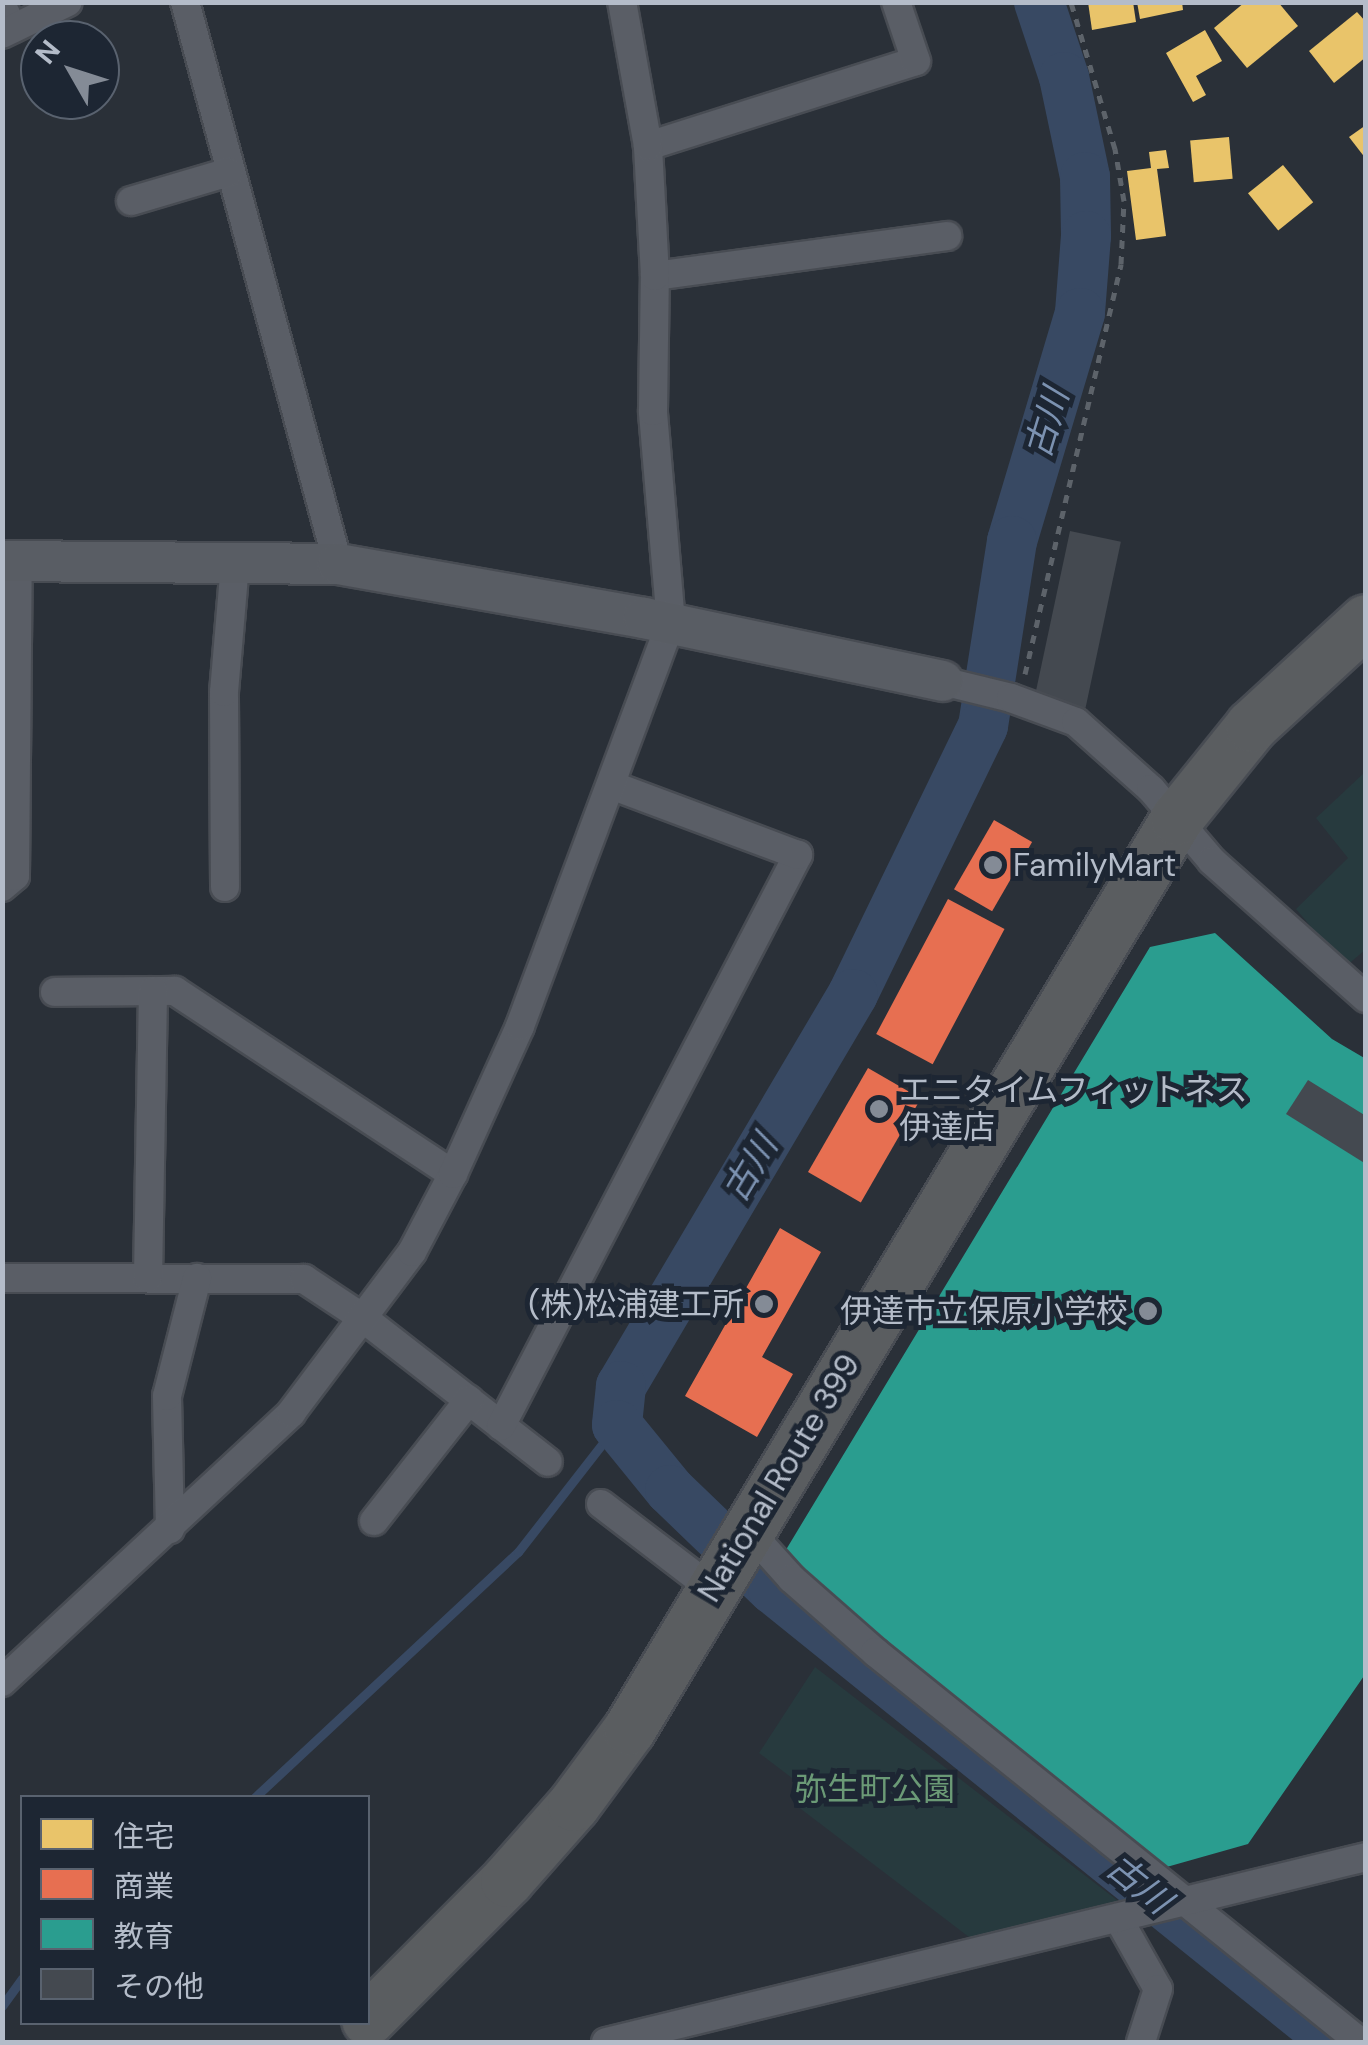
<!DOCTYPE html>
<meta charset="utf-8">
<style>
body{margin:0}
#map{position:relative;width:1368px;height:2045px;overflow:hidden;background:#2a3038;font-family:"DM Sans","Noto Sans JP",sans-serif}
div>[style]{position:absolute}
.green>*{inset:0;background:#273a3e}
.homes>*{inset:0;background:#e9c46a;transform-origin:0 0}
.shops>*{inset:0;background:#e76f51;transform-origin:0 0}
.schools>*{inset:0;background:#2a9d8f}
.stream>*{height:9px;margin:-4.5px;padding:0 4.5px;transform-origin:4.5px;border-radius:4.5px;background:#384963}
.river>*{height:50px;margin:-25px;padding:0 25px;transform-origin:25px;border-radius:25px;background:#384963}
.building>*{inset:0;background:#444950;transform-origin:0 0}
.path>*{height:5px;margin-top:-2.5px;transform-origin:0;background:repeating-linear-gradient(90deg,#5d636a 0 8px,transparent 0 16px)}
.roads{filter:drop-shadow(2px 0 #484c53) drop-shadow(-2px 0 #484c53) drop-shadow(0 2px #484c53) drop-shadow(0 -2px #484c53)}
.street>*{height:28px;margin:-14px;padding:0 14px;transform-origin:14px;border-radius:14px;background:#5a5e66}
.secondary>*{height:40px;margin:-20px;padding:0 20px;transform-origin:20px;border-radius:20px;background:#595d64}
.highway>*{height:52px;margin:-26px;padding:0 26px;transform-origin:26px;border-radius:26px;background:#5a5d60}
.dots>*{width:28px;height:28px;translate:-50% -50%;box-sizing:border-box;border:5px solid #1d2633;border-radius:50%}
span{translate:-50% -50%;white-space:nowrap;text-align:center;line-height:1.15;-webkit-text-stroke:10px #1d2633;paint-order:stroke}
.poi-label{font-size:32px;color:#b4bcc9}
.left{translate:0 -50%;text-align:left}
.right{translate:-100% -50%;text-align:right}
.street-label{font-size:32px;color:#b4bcc9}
.park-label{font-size:32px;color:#6b9a76}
.water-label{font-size:35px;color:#7c92b1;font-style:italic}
.frame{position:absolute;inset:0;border:5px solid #b4bcc9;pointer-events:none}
.legend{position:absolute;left:20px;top:1795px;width:350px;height:230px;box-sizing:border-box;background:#1d2633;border:2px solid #59626f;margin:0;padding:12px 18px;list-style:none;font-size:30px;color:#b4bcc9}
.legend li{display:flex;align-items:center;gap:20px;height:50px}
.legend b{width:50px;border:2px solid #59626f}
.north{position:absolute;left:20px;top:20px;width:100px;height:100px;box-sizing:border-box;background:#1d2633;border:2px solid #59626f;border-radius:50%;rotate:309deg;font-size:28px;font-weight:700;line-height:40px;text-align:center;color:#b4bcc9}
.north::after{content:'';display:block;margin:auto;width:35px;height:45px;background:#848b96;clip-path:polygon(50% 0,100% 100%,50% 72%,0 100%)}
</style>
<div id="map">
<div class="green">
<i style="clip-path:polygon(1365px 772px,1365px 950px,1345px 967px,1296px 909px,1348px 858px,1316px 818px)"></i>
<i style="clip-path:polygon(815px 1667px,1135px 1914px,986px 1950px,797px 1806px,796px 1781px,759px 1753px)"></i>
</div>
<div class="homes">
<i style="clip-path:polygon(1088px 2px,1133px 2px,1136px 22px,1092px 30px)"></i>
<i style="clip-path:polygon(1137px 2px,1182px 2px,1183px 10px,1140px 19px)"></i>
<i style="clip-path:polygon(1245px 2px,1278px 2px,1298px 26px,1247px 68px,1214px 28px)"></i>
<i style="clip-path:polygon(1357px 12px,1366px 22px,1366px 57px,1334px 83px,1309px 51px)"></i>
<i style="clip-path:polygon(1205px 30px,1222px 61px,1196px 76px,1206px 95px,1193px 102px,1166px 53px)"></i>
<i style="clip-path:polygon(1366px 125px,1366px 159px,1349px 137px)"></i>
<i style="left:1229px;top:137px;width:42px;height:39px;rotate:85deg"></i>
<i style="clip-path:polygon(1166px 150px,1169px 168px,1157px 169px,1166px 236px,1136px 240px,1127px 171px,1151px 168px,1149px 152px)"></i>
<i style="left:1283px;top:165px;width:48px;height:45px;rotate:51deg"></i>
</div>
<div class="shops">
<i style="left:994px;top:820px;width:44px;height:80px;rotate:30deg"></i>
<i style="left:948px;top:899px;width:64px;height:153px;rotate:28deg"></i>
<i style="left:868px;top:1068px;width:61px;height:120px;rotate:30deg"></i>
<i style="clip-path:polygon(780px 1228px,821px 1252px,762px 1357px,793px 1374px,757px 1437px,685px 1396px)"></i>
</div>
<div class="schools">
<i style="clip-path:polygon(1215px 933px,1332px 1039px,1366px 1059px,1366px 1673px,1248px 1844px,1149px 1872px,778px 1563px,1150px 947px)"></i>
</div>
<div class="stream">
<i style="left:254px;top:1798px;width:361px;rotate:-43deg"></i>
<i style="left:518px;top:1552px;width:161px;rotate:-52.1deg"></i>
<i style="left:2px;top:2006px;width:34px;rotate:-54deg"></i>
</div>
<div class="river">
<i style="left:1039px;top:2px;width:79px;rotate:71.6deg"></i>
<i style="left:1064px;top:77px;width:102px;rotate:78.1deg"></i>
<i style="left:1085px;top:177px;width:59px;rotate:89deg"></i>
<i style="left:1086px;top:236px;width:77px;rotate:94.5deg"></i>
<i style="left:1080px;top:313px;width:238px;rotate:106.6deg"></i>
<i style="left:1012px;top:541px;width:187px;rotate:98.9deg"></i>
<i style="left:983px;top:726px;width:298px;rotate:115.9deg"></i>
<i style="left:853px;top:994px;width:456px;rotate:120.6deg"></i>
<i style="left:621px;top:1386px;width:39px;rotate:96deg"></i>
<i style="left:617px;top:1425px;width:84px;rotate:50.8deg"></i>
<i style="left:670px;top:1490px;width:143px;rotate:43.9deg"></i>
<i style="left:773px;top:1589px;width:722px;rotate:38.87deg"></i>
</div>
<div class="building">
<i style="left:1070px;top:531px;width:52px;height:170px;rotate:12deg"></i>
<i style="clip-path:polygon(1308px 1080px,1366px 1116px,1366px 1164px,1286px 1114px)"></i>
</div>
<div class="path">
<i style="left:1025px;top:674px;width:421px;rotate:-76.8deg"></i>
<i style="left:1121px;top:264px;width:63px;rotate:-87.3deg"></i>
<i style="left:1124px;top:201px;width:53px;rotate:-99.8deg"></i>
<i style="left:1115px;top:149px;width:153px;rotate:-106.7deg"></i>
</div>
<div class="roads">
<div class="street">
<i style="left:185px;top:2px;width:582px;rotate:74.77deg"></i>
<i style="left:2px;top:6px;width:25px;rotate:64deg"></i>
<i style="left:2px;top:34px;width:73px;rotate:-25.9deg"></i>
<i style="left:648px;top:146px;width:281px;rotate:-17.6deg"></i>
<i style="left:916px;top:61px;width:62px;rotate:-108.7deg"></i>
<i style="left:131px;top:201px;width:102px;rotate:-16.5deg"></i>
<i style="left:655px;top:276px;width:295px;rotate:-7.8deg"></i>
<i style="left:942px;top:681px;width:71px;rotate:13.8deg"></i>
<i style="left:1011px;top:698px;width:69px;rotate:20.3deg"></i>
<i style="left:1076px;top:722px;width:101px;rotate:41.8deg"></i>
<i style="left:1151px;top:789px;width:94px;rotate:49.7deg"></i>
<i style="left:1212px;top:861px;width:206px;rotate:41.7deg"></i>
<i style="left:2px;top:887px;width:17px;rotate:-40deg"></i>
<i style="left:15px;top:876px;width:315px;rotate:-89.5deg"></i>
<i style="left:225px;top:887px;width:195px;rotate:-90.3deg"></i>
<i style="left:224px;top:692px;width:129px;rotate:-85.1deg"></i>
<i style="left:55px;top:992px;width:120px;rotate:-0.5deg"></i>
<i style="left:175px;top:991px;width:333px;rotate:33.4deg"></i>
<i style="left:2px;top:1278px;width:302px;rotate:0.2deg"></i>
<i style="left:304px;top:1279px;width:71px;rotate:33.5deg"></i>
<i style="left:363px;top:1318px;width:234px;rotate:37.9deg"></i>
<i style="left:148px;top:1278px;width:287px;rotate:-89deg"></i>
<i style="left:501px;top:1426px;width:644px;rotate:-62.52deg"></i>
<i style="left:798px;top:855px;width:200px;rotate:-159.5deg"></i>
<i style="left:601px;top:1504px;width:140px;rotate:37.4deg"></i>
<i style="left:374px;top:1521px;width:154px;rotate:-51.9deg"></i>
<i style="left:170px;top:1529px;width:133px;rotate:-91.3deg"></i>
<i style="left:167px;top:1396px;width:122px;rotate:-75.7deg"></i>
<i style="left:747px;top:1529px;width:67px;rotate:48deg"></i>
<i style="left:792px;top:1579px;width:111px;rotate:41.3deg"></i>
<i style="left:875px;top:1652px;width:622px;rotate:38.8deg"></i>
<i style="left:2px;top:1682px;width:395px;rotate:-42.9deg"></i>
<i style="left:291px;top:1413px;width:201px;rotate:-53.1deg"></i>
<i style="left:412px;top:1252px;width:88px;rotate:-62.3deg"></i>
<i style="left:453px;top:1174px;width:162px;rotate:-65.6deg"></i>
<i style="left:520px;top:1026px;width:430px;rotate:-69.5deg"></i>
<i style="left:671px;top:623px;width:213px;rotate:-94.9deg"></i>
<i style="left:653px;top:411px;width:135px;rotate:-89.2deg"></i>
<i style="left:655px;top:276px;width:130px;rotate:-93.1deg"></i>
<i style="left:648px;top:146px;width:146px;rotate:-100.2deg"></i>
<i style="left:1118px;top:1918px;width:81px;rotate:60.6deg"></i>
<i style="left:1158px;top:1989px;width:56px;rotate:107.8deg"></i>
<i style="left:606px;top:2042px;width:782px;rotate:-13.68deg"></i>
</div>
<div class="secondary">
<i style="left:2px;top:561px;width:336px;rotate:0.5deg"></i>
<i style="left:338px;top:564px;width:311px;rotate:10deg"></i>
<i style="left:644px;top:618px;width:305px;rotate:11.9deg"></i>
</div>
<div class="highway">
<i style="left:368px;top:2020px;width:197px;rotate:-45deg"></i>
<i style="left:507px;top:1881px;width:101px;rotate:-48.6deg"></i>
<i style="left:574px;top:1805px;width:94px;rotate:-53.6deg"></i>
<i style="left:630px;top:1729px;width:1062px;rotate:-58.99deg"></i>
<i style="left:1177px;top:819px;width:119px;rotate:-51.1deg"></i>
<i style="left:1252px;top:726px;width:155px;rotate:-42.6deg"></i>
</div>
</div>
<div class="dots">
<i style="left:993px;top:865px;background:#848b96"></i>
<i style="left:879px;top:1109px;background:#848b96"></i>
<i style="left:764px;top:1304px;background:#848b96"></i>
<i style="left:1148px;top:1311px;background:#848b96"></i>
</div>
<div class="poi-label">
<span class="left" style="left:1013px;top:865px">FamilyMart</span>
<span class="left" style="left:899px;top:1109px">エニタイムフィットネス<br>伊達店</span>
<span class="right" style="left:744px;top:1304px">(株)松浦建工所</span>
<span class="right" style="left:1128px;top:1311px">伊達市立保原小学校</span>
</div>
<div class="street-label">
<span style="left:779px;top:1478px;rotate:-59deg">National Route 399</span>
</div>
<div class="park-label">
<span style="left:875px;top:1789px">弥生町公園</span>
</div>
<div class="water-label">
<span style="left:1047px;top:423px;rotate:-73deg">古川</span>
<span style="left:750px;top:1168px;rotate:-59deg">古川</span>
<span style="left:1139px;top:1884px;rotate:39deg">古川</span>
</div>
<div class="frame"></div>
<ul class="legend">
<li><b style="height:28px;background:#e9c46a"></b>住宅</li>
<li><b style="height:28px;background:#e76f51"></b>商業</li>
<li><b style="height:28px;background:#2a9d8f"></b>教育</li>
<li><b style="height:28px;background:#444950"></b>その他</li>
</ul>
<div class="north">N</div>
</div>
